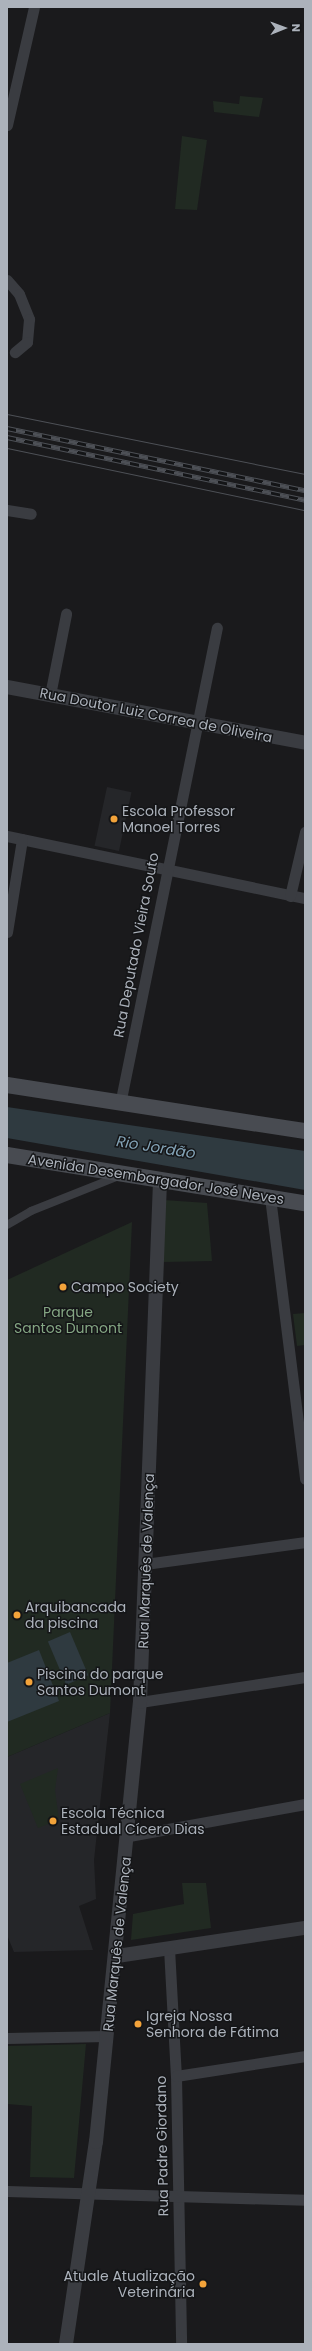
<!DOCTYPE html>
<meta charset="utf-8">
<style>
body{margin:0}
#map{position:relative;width:312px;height:2351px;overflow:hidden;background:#1a1a1c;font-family:Poppins,sans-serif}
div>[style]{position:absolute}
.built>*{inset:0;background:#252629;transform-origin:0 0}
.green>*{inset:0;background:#212a22}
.water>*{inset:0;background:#2f3a40;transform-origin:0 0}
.pedestrian>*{height:8px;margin:-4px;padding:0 4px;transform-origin:4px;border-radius:4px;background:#3a3c41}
.minor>*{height:11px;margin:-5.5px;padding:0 5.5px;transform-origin:5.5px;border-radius:5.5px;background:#3a3c41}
.tertiary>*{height:14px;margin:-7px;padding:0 7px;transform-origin:7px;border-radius:7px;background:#3a3c41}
.secondary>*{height:16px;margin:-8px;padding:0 8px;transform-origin:8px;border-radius:8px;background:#484b51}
.tram>*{height:1px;margin:-0.5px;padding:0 0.5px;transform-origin:0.5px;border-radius:0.5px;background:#4d5056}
.rail>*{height:4.5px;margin-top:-2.25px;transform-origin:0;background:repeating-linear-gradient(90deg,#141517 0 9px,#4d5056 0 18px);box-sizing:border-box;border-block:1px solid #4d5056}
.dots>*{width:11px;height:11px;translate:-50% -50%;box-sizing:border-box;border:2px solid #141517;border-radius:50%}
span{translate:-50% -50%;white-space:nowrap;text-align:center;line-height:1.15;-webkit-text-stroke:3px #141517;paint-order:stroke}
.street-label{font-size:14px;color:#acb2bb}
.poi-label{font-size:14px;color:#acb2bb}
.left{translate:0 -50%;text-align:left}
.right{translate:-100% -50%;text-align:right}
.park-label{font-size:14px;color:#84a683}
.water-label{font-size:15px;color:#83a3b6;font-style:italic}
.frame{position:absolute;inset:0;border:8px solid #acb2bb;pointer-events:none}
.north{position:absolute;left:264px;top:8px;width:40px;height:40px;-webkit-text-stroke:3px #141517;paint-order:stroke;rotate:89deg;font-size:11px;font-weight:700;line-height:16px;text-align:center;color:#acb2bb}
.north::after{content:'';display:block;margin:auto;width:14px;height:18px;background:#acb2bb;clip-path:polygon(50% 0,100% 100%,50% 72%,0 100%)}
</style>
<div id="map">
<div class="built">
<i style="left:107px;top:787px;width:25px;height:60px;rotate:12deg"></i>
<i style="clip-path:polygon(110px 1713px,94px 1860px,96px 1899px,79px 1906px,93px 1950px,14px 1952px,7px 1935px,7px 1757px)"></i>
</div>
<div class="green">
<i style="clip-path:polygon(240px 96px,263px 98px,259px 117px,214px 112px,213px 101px,239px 104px)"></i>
<i style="clip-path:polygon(182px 136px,207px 140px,197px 210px,175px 209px)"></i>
<i style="clip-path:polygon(164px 1200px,207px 1203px,212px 1261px,164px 1262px)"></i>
<i style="clip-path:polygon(132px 1222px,110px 1713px,7px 1757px,7px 1280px)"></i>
<i style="clip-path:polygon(305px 1313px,305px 1345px,297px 1346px,293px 1314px)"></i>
<i style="clip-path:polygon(58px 1768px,55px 1790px,59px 1820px,38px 1828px,20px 1784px)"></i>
<i style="clip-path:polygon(182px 1883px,206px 1883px,211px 1928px,131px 1940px,133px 1914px,184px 1904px)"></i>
<i style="clip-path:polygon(86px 2044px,74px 2178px,30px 2177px,32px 2106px,7px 2104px,7px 2046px)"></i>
</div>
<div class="water">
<i style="clip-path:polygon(7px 1107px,305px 1151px,305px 1190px,7px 1138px)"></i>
<i style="left:70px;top:1632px;width:47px;height:24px;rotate:67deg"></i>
<i style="clip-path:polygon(39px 1650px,59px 1701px,7px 1722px,7px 1663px)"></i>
</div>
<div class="pedestrian">
<i style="left:7px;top:1225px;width:28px;rotate:-30deg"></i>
<i style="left:31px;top:1211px;width:95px;rotate:-21.7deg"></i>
</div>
<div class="minor">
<i style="left:7px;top:125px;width:121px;rotate:-77.1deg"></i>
<i style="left:7px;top:280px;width:18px;rotate:49deg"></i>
<i style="left:19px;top:294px;width:27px;rotate:68deg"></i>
<i style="left:29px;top:319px;width:23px;rotate:95deg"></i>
<i style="left:27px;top:342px;width:16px;rotate:140deg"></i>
<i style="left:7px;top:510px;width:24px;rotate:9deg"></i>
<i style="left:50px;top:695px;width:83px;rotate:-78.8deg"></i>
<i style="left:7px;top:836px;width:304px;rotate:11.8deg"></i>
<i style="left:290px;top:896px;width:66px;rotate:-76.8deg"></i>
<i style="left:7px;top:932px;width:94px;rotate:-80.8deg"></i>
<i style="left:120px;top:1104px;width:486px;rotate:-78.5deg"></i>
<i style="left:270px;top:1197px;width:284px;rotate:82.9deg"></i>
<i style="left:145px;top:1564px;width:162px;rotate:-7.8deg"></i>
<i style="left:140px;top:1702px;width:167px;rotate:-8.6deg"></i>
<i style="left:129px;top:1836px;width:179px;rotate:-10.3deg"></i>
<i style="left:169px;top:1948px;width:128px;rotate:86.9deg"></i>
<i style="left:176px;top:2076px;width:268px;rotate:88.9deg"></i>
<i style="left:7px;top:2038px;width:100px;rotate:-1.1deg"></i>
<i style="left:176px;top:2076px;width:131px;rotate:-8.8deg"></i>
<i style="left:7px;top:2191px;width:298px;rotate:1.7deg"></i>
</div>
<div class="tertiary">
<i style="left:7px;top:687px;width:303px;rotate:10.6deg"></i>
<i style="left:117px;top:1956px;width:190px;rotate:-8.5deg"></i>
<i style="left:66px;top:2344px;width:204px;rotate:-81.6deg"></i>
<i style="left:96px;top:2142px;width:442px;rotate:-84.3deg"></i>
<i style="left:140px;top:1702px;width:520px;rotate:-87.8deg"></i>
</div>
<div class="secondary">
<i style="left:7px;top:1085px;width:302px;rotate:8.8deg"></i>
<i style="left:7px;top:1155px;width:302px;rotate:9.2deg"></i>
</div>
<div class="tram">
<i style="left:7px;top:414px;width:304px;rotate:11.4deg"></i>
<i style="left:7px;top:448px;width:304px;rotate:11.8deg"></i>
</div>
<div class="rail">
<i style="left:7px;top:428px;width:304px;rotate:11.8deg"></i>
<i style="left:7px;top:437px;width:305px;rotate:11.9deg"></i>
</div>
<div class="dots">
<i style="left:114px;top:819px;background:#f3a33a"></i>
<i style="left:63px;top:1287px;background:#f3a33a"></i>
<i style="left:17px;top:1615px;background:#f3a33a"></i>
<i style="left:29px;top:1682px;background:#f3a33a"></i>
<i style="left:53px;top:1821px;background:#f3a33a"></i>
<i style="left:138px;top:2024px;background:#f3a33a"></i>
<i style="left:203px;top:2284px;background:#f3a33a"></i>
</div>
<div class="street-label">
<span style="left:156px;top:715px;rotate:11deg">Rua Doutor Luiz Correa de Oliveira</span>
<span style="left:136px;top:945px;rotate:-79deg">Rua Deputado Vieira Souto</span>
<span style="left:156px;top:1179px;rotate:9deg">Avenida Desembargador José Neves</span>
<span style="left:146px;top:1561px;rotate:-88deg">Rua Marquês de Valença</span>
<span style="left:117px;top:1944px;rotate:-84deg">Rua Marquês de Valença</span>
<span style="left:162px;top:2146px;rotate:-91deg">Rua Padre Giordano</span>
</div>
<div class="poi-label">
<span class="left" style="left:122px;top:819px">Escola Professor<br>Manoel Torres</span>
<span class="left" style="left:71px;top:1287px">Campo Society</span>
<span class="left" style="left:25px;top:1615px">Arquibancada<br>da piscina</span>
<span class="left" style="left:37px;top:1682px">Piscina do parque<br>Santos Dumont</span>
<span class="left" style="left:61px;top:1821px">Escola Técnica<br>Estadual Cícero Dias</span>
<span class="left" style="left:146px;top:2024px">Igreja Nossa<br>Senhora de Fátima</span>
<span class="right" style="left:195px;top:2284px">Atuale Atualização<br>Veterinária</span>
</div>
<div class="park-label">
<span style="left:68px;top:1320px">Parque<br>Santos Dumont</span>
</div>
<div class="water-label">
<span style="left:156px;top:1147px;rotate:9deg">Rio Jordão</span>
</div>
<div class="frame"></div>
<div class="north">N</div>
</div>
